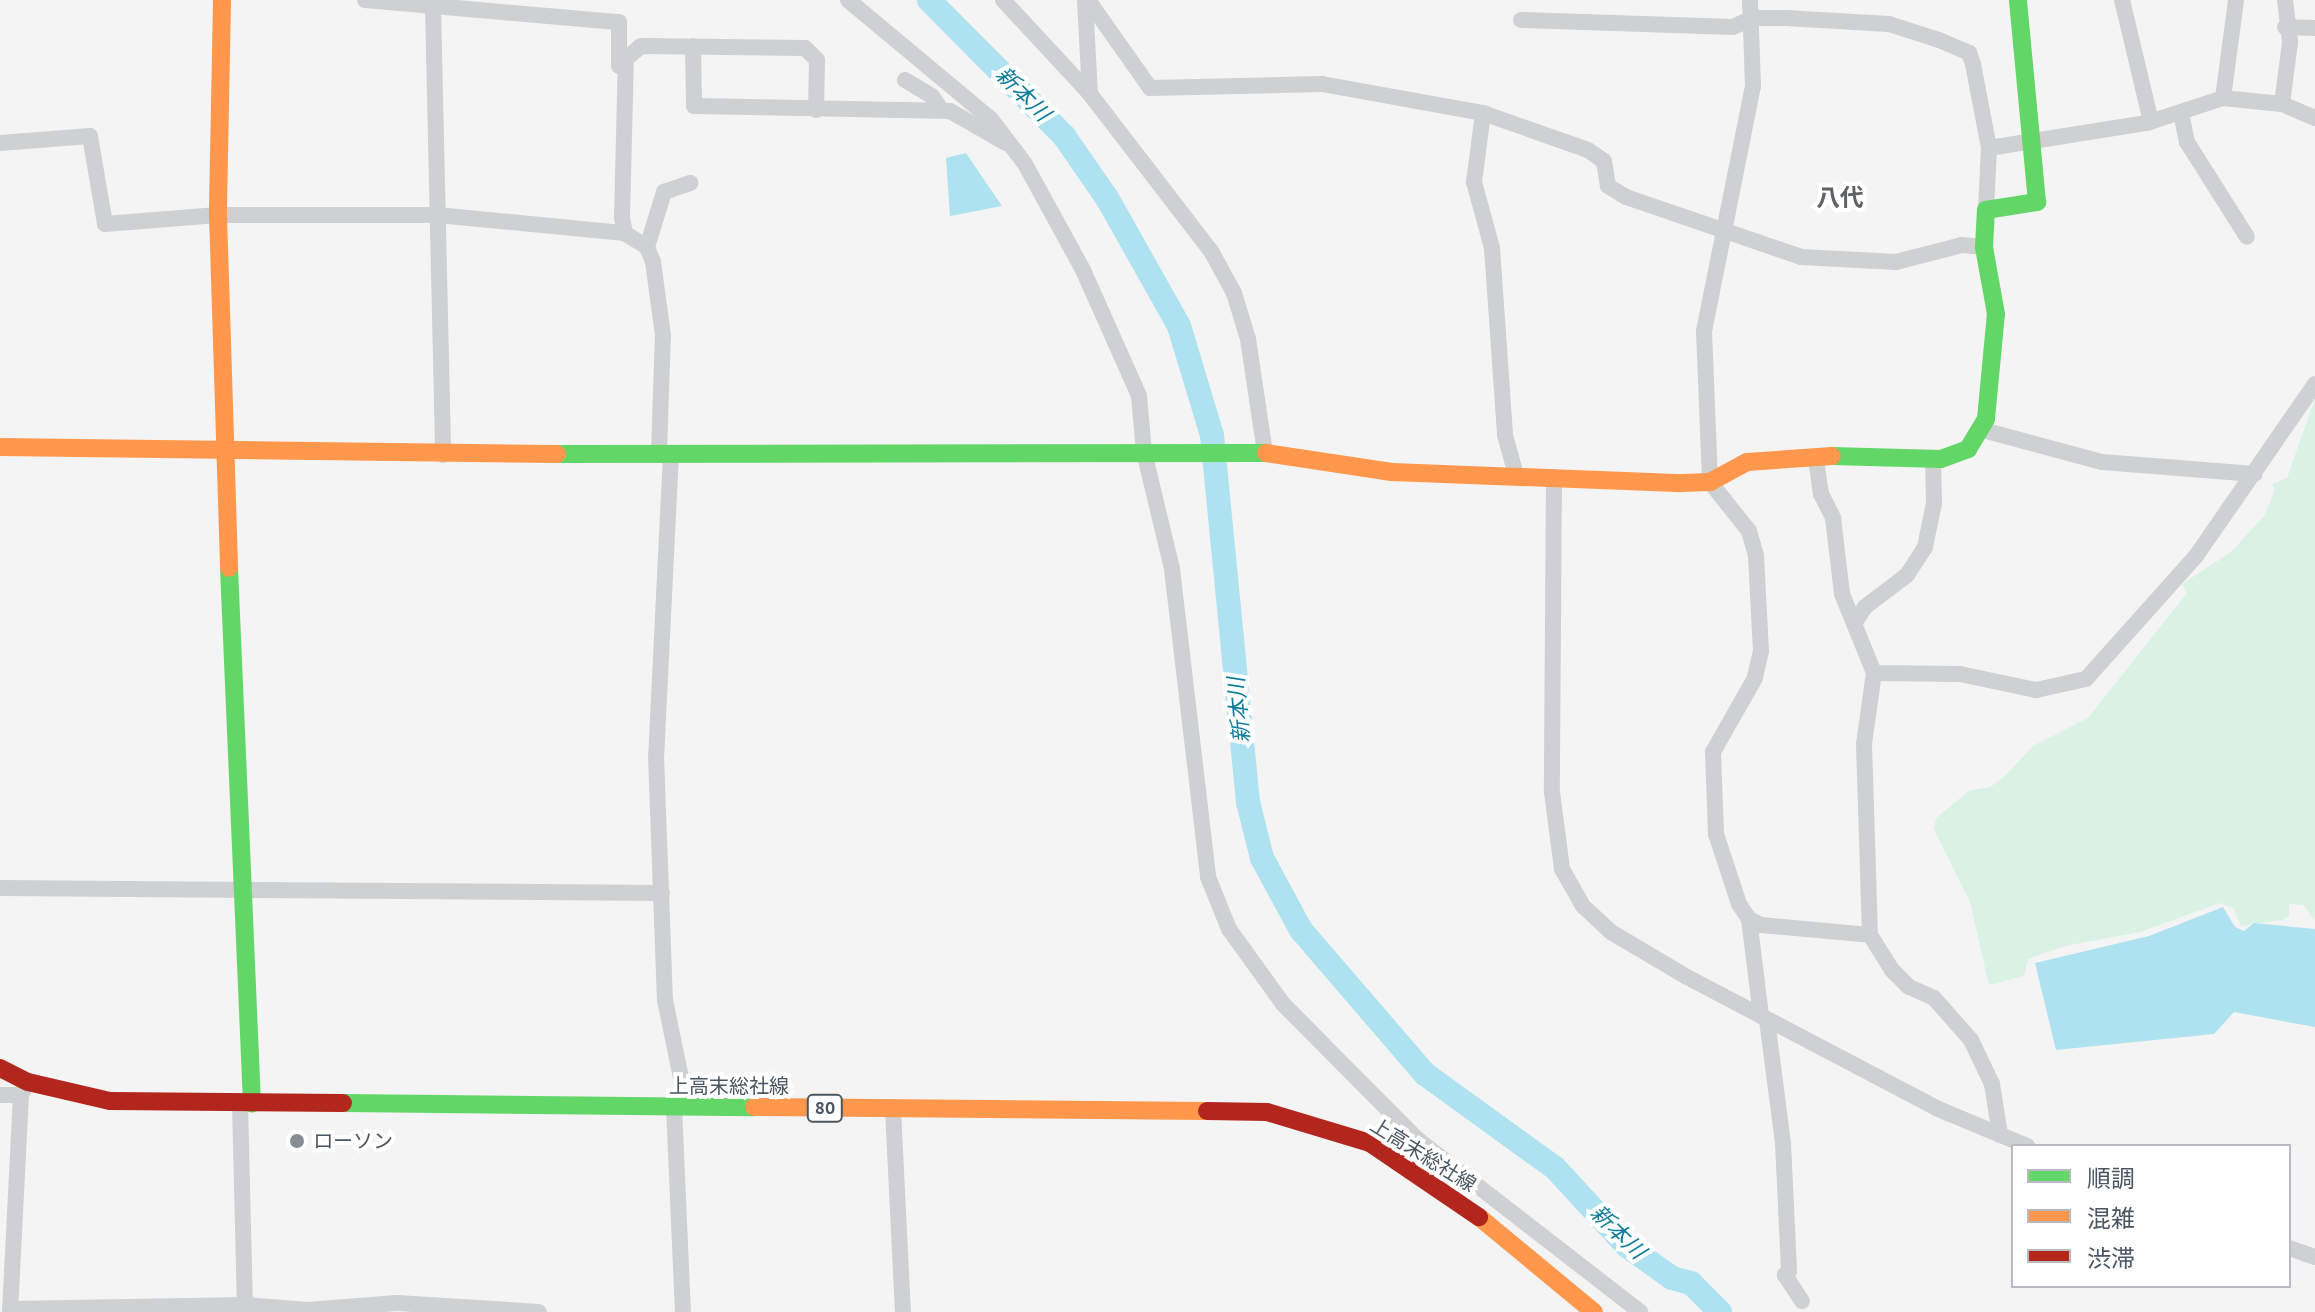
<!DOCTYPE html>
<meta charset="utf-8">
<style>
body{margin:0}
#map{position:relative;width:2315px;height:1312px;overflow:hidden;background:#f4f4f4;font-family:"PT Sans","Noto Sans JP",sans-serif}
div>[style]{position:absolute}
.green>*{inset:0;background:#d9f2e3}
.water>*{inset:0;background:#aee2f0}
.river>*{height:24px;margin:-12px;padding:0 12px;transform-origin:12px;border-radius:12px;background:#aee2f0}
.street>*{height:16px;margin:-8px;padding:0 8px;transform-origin:8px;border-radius:8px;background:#ced0d2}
.fast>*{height:18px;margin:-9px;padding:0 9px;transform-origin:9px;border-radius:9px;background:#63d668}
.slow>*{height:18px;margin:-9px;padding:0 9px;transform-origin:9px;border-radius:9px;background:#ff974d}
.jam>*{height:18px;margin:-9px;padding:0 9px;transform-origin:9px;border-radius:9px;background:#b3261e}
.dots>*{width:22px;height:22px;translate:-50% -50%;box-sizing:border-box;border:4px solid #fff;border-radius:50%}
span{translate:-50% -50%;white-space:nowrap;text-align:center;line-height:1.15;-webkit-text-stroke:8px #fff;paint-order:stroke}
.shield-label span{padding:2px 6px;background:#fff;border:2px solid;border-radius:6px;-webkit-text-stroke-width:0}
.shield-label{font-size:18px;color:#4a5661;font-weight:700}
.street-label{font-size:20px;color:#4a5661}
.poi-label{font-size:20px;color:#4a5661}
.left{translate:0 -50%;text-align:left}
.water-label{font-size:22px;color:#0c7c9b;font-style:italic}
.quarter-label{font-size:24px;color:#5f6368;font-weight:700}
.legend{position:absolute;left:2011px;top:1144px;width:280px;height:144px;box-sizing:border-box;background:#fff;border:2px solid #b7bbc0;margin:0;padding:10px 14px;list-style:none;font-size:24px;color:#4a5661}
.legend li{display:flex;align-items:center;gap:16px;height:40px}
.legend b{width:40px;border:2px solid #b7bbc0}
</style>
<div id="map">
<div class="green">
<i style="clip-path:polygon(2315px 399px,2315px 921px,2304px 905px,2289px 904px,2289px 916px,2282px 920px,2241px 926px,2233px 908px,2220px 903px,2140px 932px,2065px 946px,2028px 959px,2024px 976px,1989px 985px,1970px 902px,1934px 829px,1936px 818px,1969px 791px,1990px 787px,2004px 777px,2033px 746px,2088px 718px,2187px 593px,2182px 584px,2231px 552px,2264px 516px,2275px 491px,2272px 484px,2287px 478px)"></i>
</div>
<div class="water">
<i style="clip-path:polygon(966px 153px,1002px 206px,950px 216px,946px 158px)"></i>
<i style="clip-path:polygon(2223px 907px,2235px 927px,2244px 931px,2254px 923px,2315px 929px,2315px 1027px,2234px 1012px,2214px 1034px,2056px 1050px,2035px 963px,2149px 936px)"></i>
</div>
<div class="river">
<i style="left:929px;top:0;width:192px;rotate:45.2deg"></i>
<i style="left:1064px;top:136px;width:75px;rotate:55.3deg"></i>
<i style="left:1107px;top:198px;width:147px;rotate:60.6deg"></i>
<i style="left:1179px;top:326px;width:114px;rotate:73.2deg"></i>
<i style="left:1212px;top:435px;width:369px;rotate:84.4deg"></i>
<i style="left:1248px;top:802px;width:58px;rotate:76deg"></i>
<i style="left:1262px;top:858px;width:82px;rotate:61.6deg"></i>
<i style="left:1301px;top:930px;width:190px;rotate:49.3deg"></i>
<i style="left:1425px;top:1074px;width:160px;rotate:35.9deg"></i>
<i style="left:1555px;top:1168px;width:106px;rotate:47.3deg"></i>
<i style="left:1627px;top:1246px;width:55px;rotate:35.4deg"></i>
<i style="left:1672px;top:1278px;width:20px;rotate:15deg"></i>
<i style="left:1691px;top:1283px;width:41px;rotate:45deg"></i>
</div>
<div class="street">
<i style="left:365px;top:0;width:255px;rotate:5deg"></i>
<i style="left:619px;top:22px;width:44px;rotate:90deg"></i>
<i style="left:848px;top:0;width:186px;rotate:39.8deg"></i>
<i style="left:991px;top:119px;width:56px;rotate:52.9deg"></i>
<i style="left:1025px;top:164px;width:121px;rotate:61.3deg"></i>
<i style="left:1083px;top:270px;width:138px;rotate:66deg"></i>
<i style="left:1139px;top:396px;width:56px;rotate:84.9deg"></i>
<i style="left:1144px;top:452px;width:120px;rotate:76.5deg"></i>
<i style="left:1172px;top:569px;width:310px;rotate:83.3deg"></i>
<i style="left:1208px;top:877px;width:56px;rotate:68deg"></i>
<i style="left:1229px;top:929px;width:92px;rotate:54.2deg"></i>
<i style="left:1283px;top:1004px;width:189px;rotate:45.2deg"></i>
<i style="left:1416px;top:1138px;width:284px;rotate:37.8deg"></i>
<i style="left:1003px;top:0;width:128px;rotate:47.2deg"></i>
<i style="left:1090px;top:94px;width:198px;rotate:52.4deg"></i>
<i style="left:1211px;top:251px;width:48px;rotate:61.3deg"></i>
<i style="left:1234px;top:293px;width:48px;rotate:73.1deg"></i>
<i style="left:1248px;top:339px;width:115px;rotate:81.5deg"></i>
<i style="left:1085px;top:0;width:94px;rotate:87deg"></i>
<i style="left:1088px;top:0;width:108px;rotate:54.8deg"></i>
<i style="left:1150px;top:88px;width:172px;rotate:-1.3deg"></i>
<i style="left:1322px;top:84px;width:164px;rotate:10.2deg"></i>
<i style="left:1483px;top:113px;width:111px;rotate:19.4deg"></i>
<i style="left:1588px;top:150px;width:19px;rotate:35deg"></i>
<i style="left:1604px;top:161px;width:25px;rotate:81deg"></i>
<i style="left:1608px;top:186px;width:21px;rotate:31deg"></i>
<i style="left:1626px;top:197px;width:185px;rotate:18.9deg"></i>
<i style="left:1801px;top:257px;width:95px;rotate:3deg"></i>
<i style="left:1896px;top:262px;width:68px;rotate:-14.4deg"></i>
<i style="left:1962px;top:245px;width:22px;rotate:5deg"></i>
<i style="left:1750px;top:0;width:86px;rotate:88deg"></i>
<i style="left:1753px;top:86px;width:250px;rotate:101.3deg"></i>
<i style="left:1704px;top:331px;width:151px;rotate:87.7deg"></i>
<i style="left:1710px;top:482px;width:63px;rotate:51.5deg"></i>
<i style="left:1749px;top:531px;width:26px;rotate:74deg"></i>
<i style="left:1756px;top:556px;width:95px;rotate:87deg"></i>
<i style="left:1761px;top:651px;width:28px;rotate:103deg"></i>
<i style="left:1755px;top:678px;width:85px;rotate:119.6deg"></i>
<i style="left:1713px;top:752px;width:82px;rotate:87.9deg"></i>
<i style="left:1716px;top:834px;width:74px;rotate:71.8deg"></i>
<i style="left:1739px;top:904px;width:18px;rotate:56deg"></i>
<i style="left:1749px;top:919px;width:13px;rotate:27deg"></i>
<i style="left:1761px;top:925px;width:109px;rotate:5.2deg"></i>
<i style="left:2122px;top:0;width:125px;rotate:76.6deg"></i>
<i style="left:433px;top:7px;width:448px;rotate:88.7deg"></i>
<i style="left:1521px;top:20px;width:212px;rotate:1.9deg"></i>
<i style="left:1733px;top:27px;width:21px;rotate:-25deg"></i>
<i style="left:1752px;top:18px;width:34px"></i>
<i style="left:1786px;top:18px;width:103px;rotate:3.3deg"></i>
<i style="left:1889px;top:24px;width:52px;rotate:17.7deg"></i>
<i style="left:1939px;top:40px;width:33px;rotate:23deg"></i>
<i style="left:1969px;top:53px;width:12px;rotate:70deg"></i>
<i style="left:1973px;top:64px;width:86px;rotate:79.2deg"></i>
<i style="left:1989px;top:148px;width:62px;rotate:92.8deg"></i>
<i style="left:2285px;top:27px;width:30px;rotate:2deg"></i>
<i style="left:693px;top:46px;width:60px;rotate:89deg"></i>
<i style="left:694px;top:106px;width:256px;rotate:1.1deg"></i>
<i style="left:950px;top:111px;width:64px;rotate:29.7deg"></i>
<i style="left:905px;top:80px;width:31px;rotate:31deg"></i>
<i style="left:932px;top:96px;width:18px;rotate:56deg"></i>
<i style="left:2223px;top:98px;width:99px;rotate:-82.4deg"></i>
<i style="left:2282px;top:104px;width:63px;rotate:-82.6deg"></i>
<i style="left:2290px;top:42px;width:42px;rotate:-96.8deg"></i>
<i style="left:2181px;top:112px;width:31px;rotate:79deg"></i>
<i style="left:2187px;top:142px;width:112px;rotate:57.7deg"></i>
<i style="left:1483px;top:113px;width:70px;rotate:97.4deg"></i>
<i style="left:1474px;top:182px;width:68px;rotate:74.7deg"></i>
<i style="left:1492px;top:248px;width:187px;rotate:86deg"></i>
<i style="left:1505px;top:435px;width:41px;rotate:74.6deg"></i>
<i style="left:0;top:143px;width:90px;rotate:-4.4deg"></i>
<i style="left:90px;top:136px;width:89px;rotate:80.3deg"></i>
<i style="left:105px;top:224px;width:113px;rotate:-4.6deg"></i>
<i style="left:218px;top:215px;width:219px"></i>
<i style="left:437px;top:215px;width:189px;rotate:5.5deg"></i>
<i style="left:1989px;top:148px;width:160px;rotate:-9deg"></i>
<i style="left:2147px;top:123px;width:80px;rotate:-18.2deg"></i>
<i style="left:2223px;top:98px;width:59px;rotate:5.8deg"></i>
<i style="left:2282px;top:104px;width:36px;rotate:23deg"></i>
<i style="left:647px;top:247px;width:58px;rotate:-72.8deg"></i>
<i style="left:664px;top:192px;width:28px;rotate:-19deg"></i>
<i style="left:1983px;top:430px;width:123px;rotate:15.1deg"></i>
<i style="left:2102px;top:462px;width:153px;rotate:4.5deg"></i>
<i style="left:659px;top:453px;width:118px;rotate:-88.1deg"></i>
<i style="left:663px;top:335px;width:74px;rotate:-97.8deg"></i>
<i style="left:653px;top:262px;width:16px;rotate:-112deg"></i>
<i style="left:647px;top:247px;width:26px;rotate:-148deg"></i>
<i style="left:625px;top:233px;width:15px;rotate:-101deg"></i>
<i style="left:622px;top:218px;width:159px;rotate:-88.6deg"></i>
<i style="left:626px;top:59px;width:20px;rotate:-41deg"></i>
<i style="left:641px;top:46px;width:164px;rotate:0.7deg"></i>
<i style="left:805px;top:48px;width:17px;rotate:45deg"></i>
<i style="left:817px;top:60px;width:50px;rotate:91.1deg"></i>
<i style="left:671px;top:453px;width:303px;rotate:92.8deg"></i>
<i style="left:656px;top:756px;width:244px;rotate:87.9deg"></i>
<i style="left:665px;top:1000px;width:109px;rotate:78.4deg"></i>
<i style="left:1816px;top:459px;width:35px;rotate:82deg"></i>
<i style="left:1821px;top:494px;width:27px;rotate:63deg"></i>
<i style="left:1833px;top:518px;width:77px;rotate:83.2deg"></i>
<i style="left:1842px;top:594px;width:85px;rotate:67.9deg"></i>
<i style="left:1554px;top:477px;width:315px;rotate:90.4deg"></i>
<i style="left:1552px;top:792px;width:78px;rotate:82.6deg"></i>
<i style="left:1562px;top:869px;width:43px;rotate:60.4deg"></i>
<i style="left:1583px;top:906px;width:38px;rotate:43deg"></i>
<i style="left:1611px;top:932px;width:88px;rotate:30.6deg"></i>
<i style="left:1687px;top:977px;width:281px;rotate:27.7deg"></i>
<i style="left:1936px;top:1108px;width:99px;rotate:22.7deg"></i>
<i style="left:1855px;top:622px;width:18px;rotate:-56deg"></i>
<i style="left:1865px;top:607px;width:53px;rotate:-37.3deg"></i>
<i style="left:1907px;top:575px;width:33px;rotate:-57deg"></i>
<i style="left:1925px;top:547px;width:45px;rotate:-78.4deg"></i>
<i style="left:1934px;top:503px;width:44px;rotate:-91.3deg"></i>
<i style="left:0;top:888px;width:662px;rotate:0.43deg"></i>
<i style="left:1749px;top:919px;width:98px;rotate:82.9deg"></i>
<i style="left:1767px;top:1020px;width:124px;rotate:82.6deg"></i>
<i style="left:1783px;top:1143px;width:128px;rotate:87.3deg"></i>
<i style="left:1789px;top:1271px;width:6px;rotate:135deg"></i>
<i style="left:1785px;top:1275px;width:31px;rotate:57deg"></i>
<i style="left:0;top:1095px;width:21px"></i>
<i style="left:21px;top:1095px;width:9px;rotate:-63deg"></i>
<i style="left:240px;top:1104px;width:208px;rotate:88.6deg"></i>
<i style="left:674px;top:1107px;width:205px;rotate:87.5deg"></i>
<i style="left:893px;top:1109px;width:203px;rotate:87.2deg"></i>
<i style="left:2000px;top:1135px;width:52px;rotate:-98.9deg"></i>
<i style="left:1992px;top:1084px;width:49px;rotate:-115.5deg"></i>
<i style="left:1971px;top:1040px;width:56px;rotate:-131.4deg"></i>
<i style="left:1934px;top:998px;width:27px;rotate:-156deg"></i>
<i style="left:1909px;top:987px;width:24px;rotate:-135deg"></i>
<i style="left:1892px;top:970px;width:41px;rotate:-122.2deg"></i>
<i style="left:1870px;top:935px;width:191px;rotate:-91.8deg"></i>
<i style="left:1864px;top:744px;width:72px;rotate:-82deg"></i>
<i style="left:1874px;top:673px;width:86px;rotate:0.7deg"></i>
<i style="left:1960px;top:674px;width:78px;rotate:11.9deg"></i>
<i style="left:2036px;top:690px;width:51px;rotate:-12.4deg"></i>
<i style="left:2086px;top:679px;width:165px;rotate:-48.2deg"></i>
<i style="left:2196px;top:556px;width:209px;rotate:-55.3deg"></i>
<i style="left:2289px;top:1248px;width:28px;rotate:19deg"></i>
<i style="left:10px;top:1309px;width:235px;rotate:-1deg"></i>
<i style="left:245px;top:1305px;width:63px;rotate:4.5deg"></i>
<i style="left:308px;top:1310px;width:89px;rotate:-4.5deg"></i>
<i style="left:397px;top:1303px;width:142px;rotate:3.6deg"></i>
<i style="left:10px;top:1312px;width:217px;rotate:-87.1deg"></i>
</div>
<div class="fast">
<i style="left:557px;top:454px;width:709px;rotate:-0.08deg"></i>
<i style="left:1832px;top:456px;width:109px;rotate:1.6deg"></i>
<i style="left:1941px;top:459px;width:29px;rotate:-20deg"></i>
<i style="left:1968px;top:449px;width:35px;rotate:-59deg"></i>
<i style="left:1986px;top:419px;width:105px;rotate:-84.6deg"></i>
<i style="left:1996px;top:314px;width:68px;rotate:-100.2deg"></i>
<i style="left:1984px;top:247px;width:37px;rotate:-87deg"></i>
<i style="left:1986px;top:210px;width:52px;rotate:-8.9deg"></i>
<i style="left:2037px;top:202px;width:203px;rotate:-95.4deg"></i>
<i style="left:229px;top:568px;width:536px;rotate:87.54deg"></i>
<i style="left:343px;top:1103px;width:411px;rotate:0.6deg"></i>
</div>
<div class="slow">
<i style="left:222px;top:0;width:215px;rotate:91.1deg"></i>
<i style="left:218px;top:215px;width:353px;rotate:88.2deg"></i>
<i style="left:0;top:447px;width:557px;rotate:0.72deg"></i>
<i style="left:1266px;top:453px;width:127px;rotate:8.6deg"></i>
<i style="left:1392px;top:472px;width:290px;rotate:2.2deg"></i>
<i style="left:1682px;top:483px;width:28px;rotate:-2deg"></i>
<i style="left:1710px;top:482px;width:42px;rotate:-28.4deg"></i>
<i style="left:1747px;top:462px;width:85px;rotate:-4deg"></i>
<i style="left:754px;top:1107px;width:453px;rotate:0.5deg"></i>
<i style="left:1479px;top:1217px;width:149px;rotate:39.6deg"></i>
</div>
<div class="jam">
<i style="left:0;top:1068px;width:31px;rotate:27deg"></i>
<i style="left:28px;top:1082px;width:84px;rotate:13deg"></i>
<i style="left:110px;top:1101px;width:233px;rotate:0.5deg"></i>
<i style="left:1207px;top:1111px;width:60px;rotate:1deg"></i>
<i style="left:1267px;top:1112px;width:108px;rotate:16.8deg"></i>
<i style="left:1370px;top:1143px;width:132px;rotate:34.2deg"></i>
</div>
<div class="dots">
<i style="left:297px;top:1141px;background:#868d94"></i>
</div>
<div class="shield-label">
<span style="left:825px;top:1108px">80</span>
</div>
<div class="street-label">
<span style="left:729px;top:1086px">上高末総社線</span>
<span style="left:1423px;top:1155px;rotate:32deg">上高末総社線</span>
</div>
<div class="poi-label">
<span class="left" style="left:313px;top:1141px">ローソン</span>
</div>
<div class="water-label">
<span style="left:1023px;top:94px;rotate:45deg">新本川</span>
<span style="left:1239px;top:710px;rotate:-95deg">新本川</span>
<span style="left:1618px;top:1232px;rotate:44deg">新本川</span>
</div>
<div class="quarter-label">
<span style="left:1840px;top:198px">八代</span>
</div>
<ul class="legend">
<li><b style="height:10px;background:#63d668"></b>順調</li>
<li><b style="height:10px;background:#ff974d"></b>混雑</li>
<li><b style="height:10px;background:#b3261e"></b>渋滞</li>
</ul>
</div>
